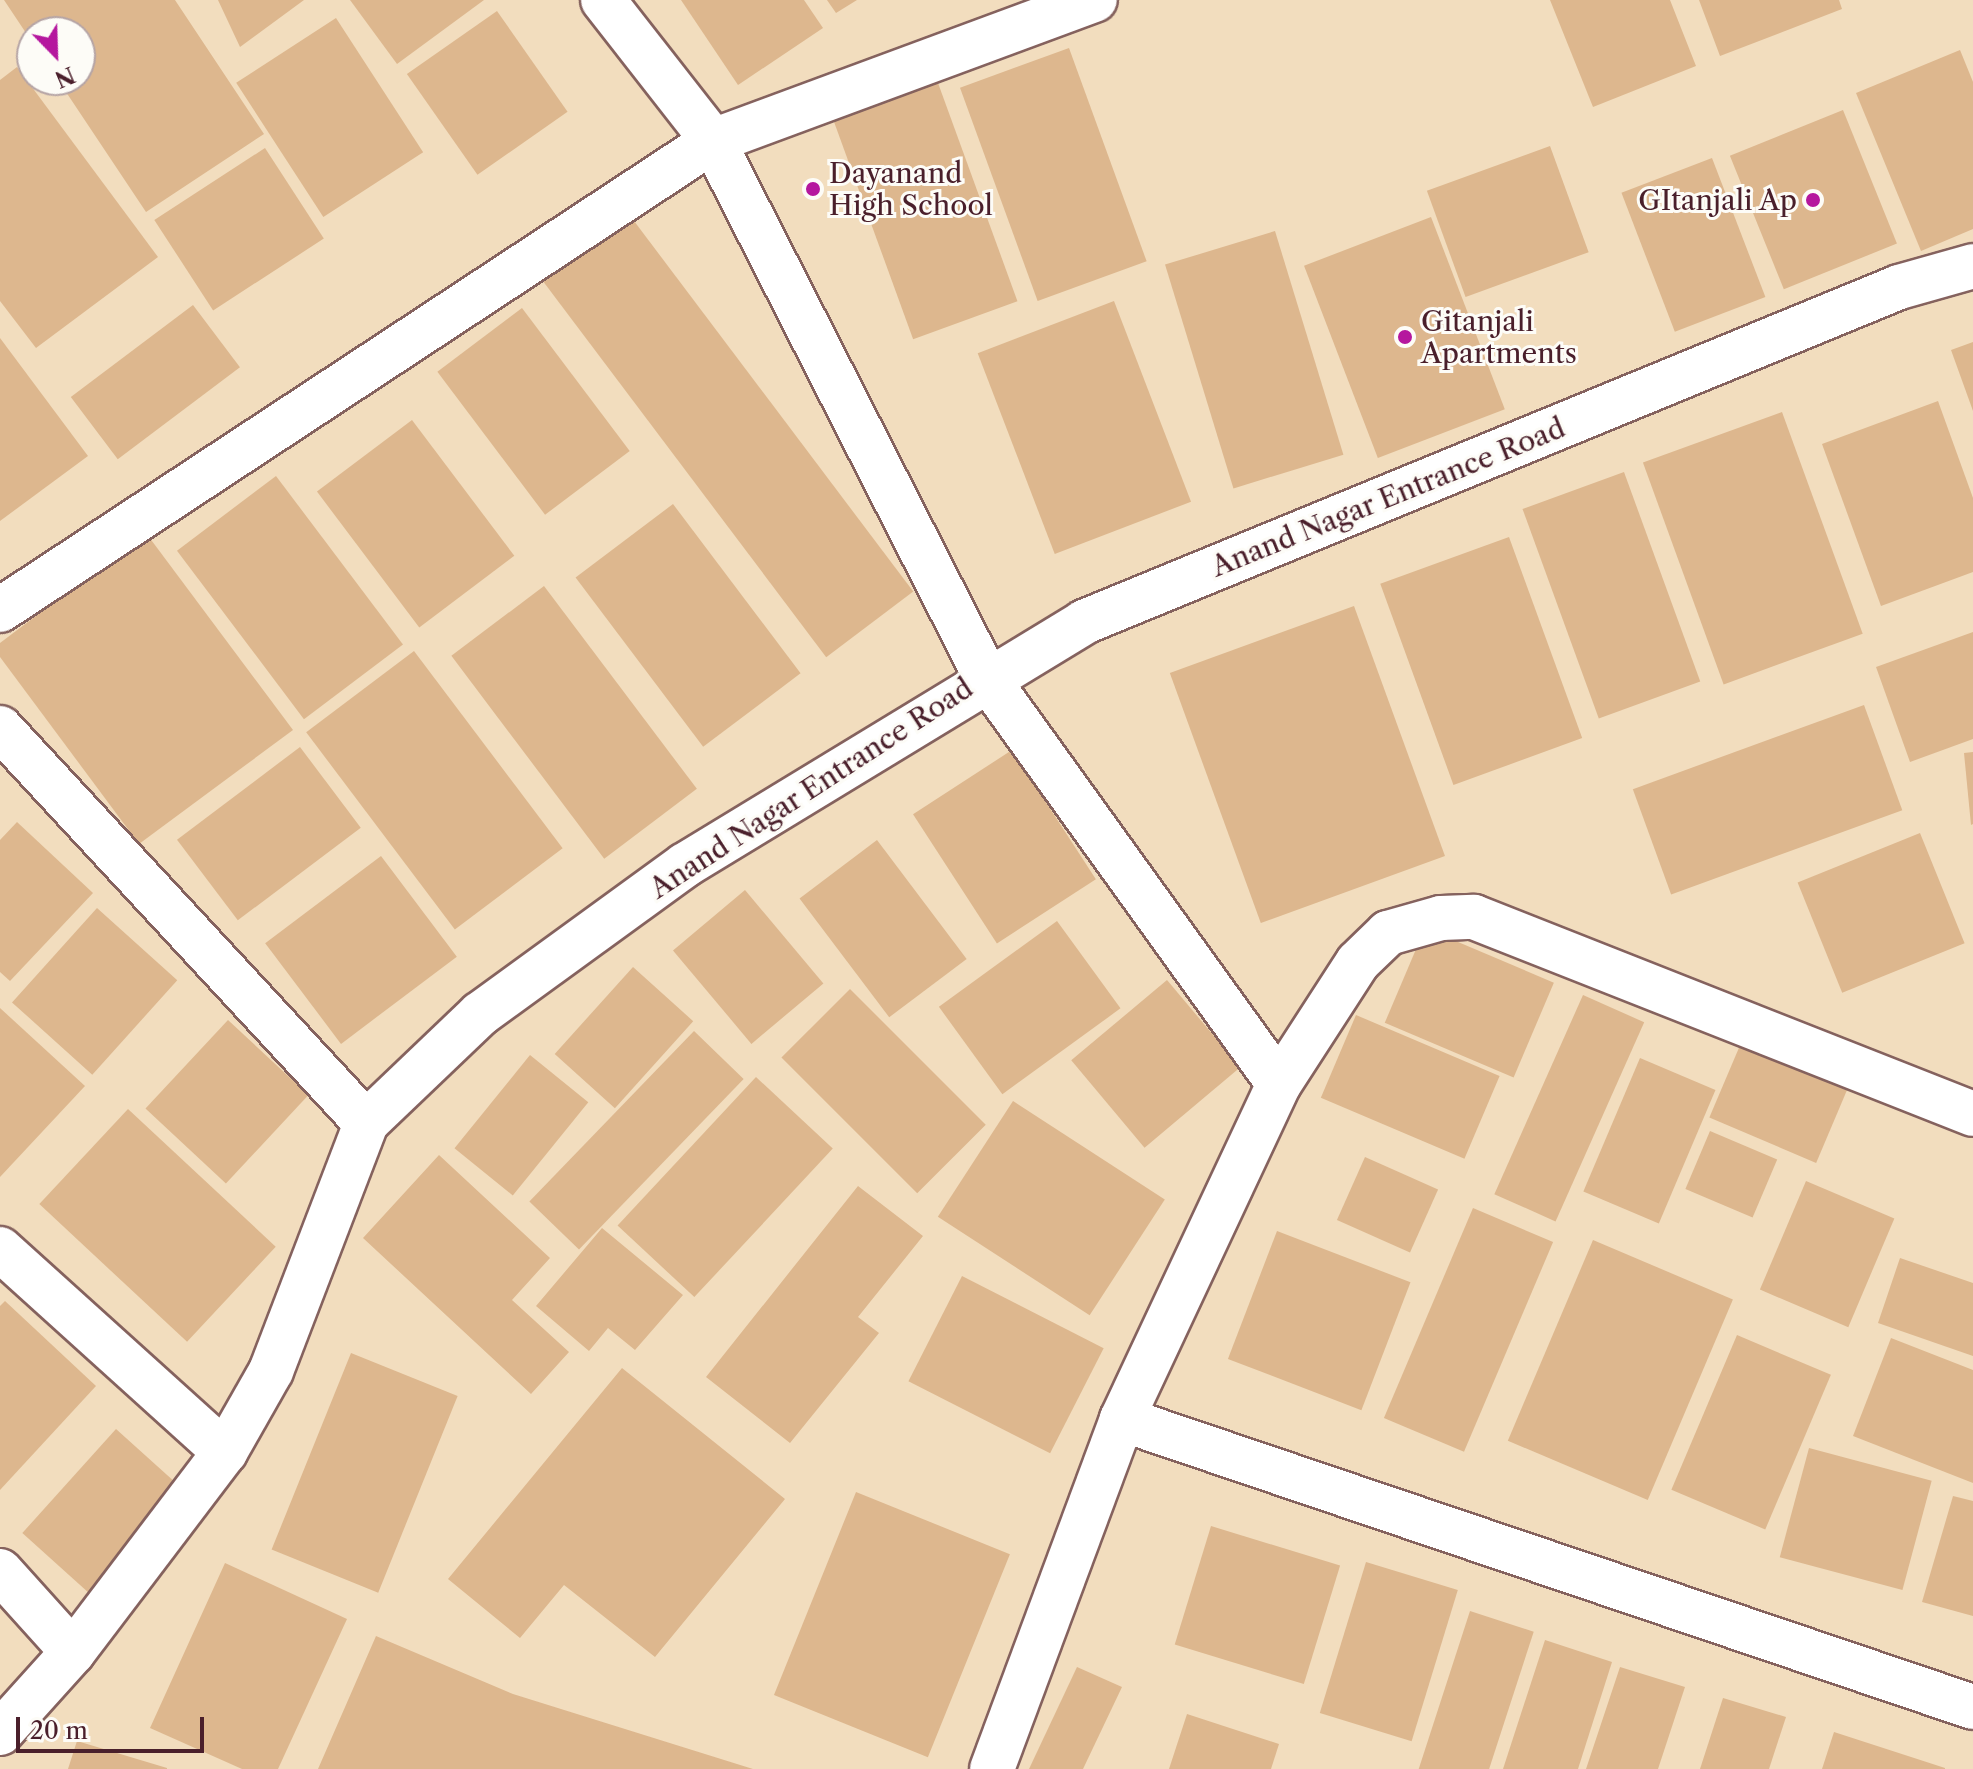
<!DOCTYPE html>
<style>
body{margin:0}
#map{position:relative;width:1973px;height:1769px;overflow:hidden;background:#f2ddbe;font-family:"Libre Caslon Text",serif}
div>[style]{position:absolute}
.building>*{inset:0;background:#ddb78e;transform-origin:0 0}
.roads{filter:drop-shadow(2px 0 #85625e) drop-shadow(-2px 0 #85625e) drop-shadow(0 2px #85625e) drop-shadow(0 -2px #85625e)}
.minor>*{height:44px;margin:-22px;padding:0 22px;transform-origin:22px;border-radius:22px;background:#fff}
.dots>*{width:22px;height:22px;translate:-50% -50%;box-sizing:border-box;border:4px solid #fdfcf7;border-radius:50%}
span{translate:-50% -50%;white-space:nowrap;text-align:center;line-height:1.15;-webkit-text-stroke:6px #fdfcf7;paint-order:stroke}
.poi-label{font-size:28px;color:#4a1f2b}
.left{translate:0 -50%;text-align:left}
.right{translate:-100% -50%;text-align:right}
.street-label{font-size:28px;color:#4a1f2b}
.north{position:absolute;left:16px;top:16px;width:80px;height:80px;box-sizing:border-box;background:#fdfcf7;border:2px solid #b5a4a5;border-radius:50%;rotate:157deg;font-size:22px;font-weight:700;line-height:32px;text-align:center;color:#4a1f2b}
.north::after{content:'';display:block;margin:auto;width:28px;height:36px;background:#b5179e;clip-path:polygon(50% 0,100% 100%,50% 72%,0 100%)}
.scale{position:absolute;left:16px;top:1717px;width:188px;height:36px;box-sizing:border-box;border:4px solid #4a1f2b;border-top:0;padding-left:10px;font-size:24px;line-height:28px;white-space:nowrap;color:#4a1f2b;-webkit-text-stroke:6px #fdfcf7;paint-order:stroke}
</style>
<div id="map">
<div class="building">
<i style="clip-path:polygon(4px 0,175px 0,264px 134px,146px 212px,58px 80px,80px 80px,80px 32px,32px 32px,32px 42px)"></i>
<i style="clip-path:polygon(218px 0,304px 0,240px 47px)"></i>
<i style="clip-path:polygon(350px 0,484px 0,397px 64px)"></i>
<i style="clip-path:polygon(681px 0,804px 0,823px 28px,738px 85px)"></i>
<i style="clip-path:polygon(827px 0,857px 0,836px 13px)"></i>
<i style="clip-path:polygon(1550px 0,1670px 0,1696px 66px,1593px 107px)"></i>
<i style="clip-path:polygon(1699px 0,1839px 0,1842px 9px,1720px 56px)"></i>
<i style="left:497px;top:11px;width:123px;height:110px;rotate:55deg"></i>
<i style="left:336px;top:18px;width:160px;height:119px;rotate:57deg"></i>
<i style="left:1069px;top:48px;width:227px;height:116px;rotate:70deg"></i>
<i style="clip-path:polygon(1960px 50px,1973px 82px,1973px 229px,1921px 251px,1856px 93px)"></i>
<i style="clip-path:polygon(17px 67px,158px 257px,36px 348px,0 301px,0 80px)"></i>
<i style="left:934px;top:72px;width:244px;height:111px;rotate:70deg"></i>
<i style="left:1843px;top:110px;width:144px;height:122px;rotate:68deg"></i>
<i style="left:1550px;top:146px;width:113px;height:131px;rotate:70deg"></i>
<i style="left:265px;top:148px;width:108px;height:132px;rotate:57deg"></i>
<i style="left:1712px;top:158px;width:149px;height:97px;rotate:69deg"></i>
<i style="left:628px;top:213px;width:474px;height:109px;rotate:53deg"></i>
<i style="left:1431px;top:217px;width:206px;height:136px;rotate:69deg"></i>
<i style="left:1275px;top:231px;width:234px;height:115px;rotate:73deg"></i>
<i style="left:1114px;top:301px;width:215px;height:146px;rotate:69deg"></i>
<i style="left:193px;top:305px;width:78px;height:153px;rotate:53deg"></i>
<i style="left:522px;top:308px;width:179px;height:106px;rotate:53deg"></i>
<i style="clip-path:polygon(0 338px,88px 456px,0 521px)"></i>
<i style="clip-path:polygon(1973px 342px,1973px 411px,1951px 350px)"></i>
<i style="clip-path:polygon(1938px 401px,1973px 498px,1973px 572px,1881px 606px,1822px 444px)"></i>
<i style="left:1782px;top:412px;width:236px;height:148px;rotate:70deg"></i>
<i style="left:412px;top:420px;width:170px;height:119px;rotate:53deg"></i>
<i style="left:1624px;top:472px;width:223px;height:108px;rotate:70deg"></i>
<i style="left:276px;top:476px;width:211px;height:124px;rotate:53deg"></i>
<i style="left:673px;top:504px;width:212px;height:122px;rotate:53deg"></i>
<i style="clip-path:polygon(146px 533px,293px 730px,139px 844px,0 657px,0 643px)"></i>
<i style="left:1509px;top:537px;width:214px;height:137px;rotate:70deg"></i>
<i style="left:544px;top:586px;width:254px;height:116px;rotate:53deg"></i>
<i style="left:1354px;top:606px;width:266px;height:196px;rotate:70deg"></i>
<i style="clip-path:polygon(1973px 632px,1973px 739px,1910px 762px,1876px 667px)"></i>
<i style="left:414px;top:651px;width:247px;height:135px;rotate:53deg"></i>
<i style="left:1864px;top:705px;width:112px;height:246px;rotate:70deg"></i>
<i style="left:300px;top:747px;width:101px;height:154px;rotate:53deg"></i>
<i style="left:1012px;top:750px;width:154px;height:118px;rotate:57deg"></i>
<i style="clip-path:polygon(1973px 752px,1973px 824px,1971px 825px,1964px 753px)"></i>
<i style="clip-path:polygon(17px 822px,93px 893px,10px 981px,0 972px,0 840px)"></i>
<i style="left:1920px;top:833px;width:119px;height:132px;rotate:68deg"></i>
<i style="left:877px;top:840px;width:149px;height:97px;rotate:53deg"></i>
<i style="left:381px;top:856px;width:126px;height:145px;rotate:53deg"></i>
<i style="left:745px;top:890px;width:122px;height:94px;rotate:50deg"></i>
<i style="left:97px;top:908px;width:108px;height:127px;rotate:42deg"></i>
<i style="left:1057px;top:921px;width:108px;height:146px;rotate:54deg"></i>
<i style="left:1425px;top:928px;width:140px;height:103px;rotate:23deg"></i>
<i style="left:633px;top:967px;width:81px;height:117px;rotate:42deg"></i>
<i style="left:1167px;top:980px;width:114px;height:125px;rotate:50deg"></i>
<i style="left:850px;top:989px;width:192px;height:97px;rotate:45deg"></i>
<i style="left:1583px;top:995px;width:67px;height:218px;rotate:24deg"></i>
<i style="clip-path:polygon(0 1008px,85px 1086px,0 1177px)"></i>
<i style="left:1356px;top:1015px;width:156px;height:90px;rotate:23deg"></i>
<i style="left:228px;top:1020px;width:110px;height:121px;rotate:43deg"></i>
<i style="left:694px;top:1031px;width:69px;height:237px;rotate:44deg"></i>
<i style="left:1741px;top:1043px;width:116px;height:81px;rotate:23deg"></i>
<i style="left:530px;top:1055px;width:75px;height:120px;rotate:39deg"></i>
<i style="left:1640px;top:1058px;width:82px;height:145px;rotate:23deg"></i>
<i style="left:756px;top:1077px;width:105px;height:203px;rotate:43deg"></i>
<i style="left:1013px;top:1101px;width:181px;height:138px;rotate:33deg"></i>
<i style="left:128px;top:1109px;width:202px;height:130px;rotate:43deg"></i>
<i style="left:1710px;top:1131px;width:73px;height:63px;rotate:23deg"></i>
<i style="clip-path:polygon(439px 1155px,550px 1258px,512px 1300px,569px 1352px,531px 1394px,363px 1238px)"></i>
<i style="left:1365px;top:1157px;width:80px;height:69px;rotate:24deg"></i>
<i style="left:1806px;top:1181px;width:96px;height:118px;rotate:23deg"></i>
<i style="clip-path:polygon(858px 1186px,923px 1236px,858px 1317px,879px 1333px,790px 1443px,706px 1377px)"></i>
<i style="left:1473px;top:1208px;width:87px;height:228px;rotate:23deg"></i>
<i style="clip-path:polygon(602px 1228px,683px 1295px,635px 1350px,608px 1328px,589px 1351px,536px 1306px)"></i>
<i style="left:1277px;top:1231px;width:143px;height:137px;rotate:21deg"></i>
<i style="left:1593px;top:1240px;width:152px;height:218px;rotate:23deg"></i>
<i style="clip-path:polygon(1900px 1258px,1973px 1283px,1973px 1356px,1878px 1323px)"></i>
<i style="left:962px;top:1276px;width:159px;height:118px;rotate:27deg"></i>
<i style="clip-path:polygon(5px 1301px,96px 1386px,0 1490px,0 1306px)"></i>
<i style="left:1737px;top:1335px;width:102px;height:168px;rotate:23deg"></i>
<i style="clip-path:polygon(1891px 1338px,1973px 1370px,1973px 1483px,1853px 1436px)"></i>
<i style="left:351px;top:1353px;width:115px;height:212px;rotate:22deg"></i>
<i style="clip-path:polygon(622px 1368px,785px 1499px,655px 1657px,564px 1585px,520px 1638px,448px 1579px)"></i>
<i style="left:116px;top:1429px;width:93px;height:140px;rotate:42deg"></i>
<i style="left:1809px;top:1448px;width:127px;height:113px;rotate:15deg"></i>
<i style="left:856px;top:1492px;width:166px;height:219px;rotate:22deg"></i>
<i style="clip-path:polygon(1953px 1496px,1973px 1501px,1973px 1616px,1922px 1602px)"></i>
<i style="left:1211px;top:1526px;width:135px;height:124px;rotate:17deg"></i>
<i style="left:1366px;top:1562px;width:96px;height:158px;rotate:17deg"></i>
<i style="clip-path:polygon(225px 1563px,347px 1619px,278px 1769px,242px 1769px,150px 1728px)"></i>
<i style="left:1470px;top:1611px;width:67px;height:166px;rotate:18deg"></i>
<i style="clip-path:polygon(376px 1636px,513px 1694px,753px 1769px,318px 1769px)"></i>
<i style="clip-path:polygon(1545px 1640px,1612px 1662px,1578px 1769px,1503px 1769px)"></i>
<i style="clip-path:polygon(1077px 1667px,1122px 1687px,1083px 1769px,1029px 1769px)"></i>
<i style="clip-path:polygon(1620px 1667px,1685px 1687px,1658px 1769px,1586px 1769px)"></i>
<i style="clip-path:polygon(1723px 1698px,1786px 1717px,1769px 1769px,1700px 1769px)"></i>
<i style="clip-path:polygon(1187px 1714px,1279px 1744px,1271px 1769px,1169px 1769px)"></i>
<i style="clip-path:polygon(1834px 1732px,1945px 1768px,1945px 1769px,1822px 1769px)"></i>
<i style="clip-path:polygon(77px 1741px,167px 1768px,167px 1769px,68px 1769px)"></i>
</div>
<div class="roads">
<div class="minor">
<i style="left:603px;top:0;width:179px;rotate:52deg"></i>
<i style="left:713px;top:141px;width:602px;rotate:63.01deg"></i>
<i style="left:986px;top:677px;width:501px;rotate:54.25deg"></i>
<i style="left:0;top:610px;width:853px;rotate:-33.34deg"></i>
<i style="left:713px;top:141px;width:407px;rotate:-20.3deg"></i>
<i style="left:0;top:728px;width:538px;rotate:47.18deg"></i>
<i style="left:0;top:1249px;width:303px;rotate:42.1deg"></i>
<i style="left:1122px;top:1419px;width:898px;rotate:18.7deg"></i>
<i style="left:0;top:1571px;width:109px;rotate:48deg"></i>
<i style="left:0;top:1733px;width:109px;rotate:-48deg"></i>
<i style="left:73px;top:1652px;width:251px;rotate:-52.8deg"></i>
<i style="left:225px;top:1452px;width:93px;rotate:-60.4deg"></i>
<i style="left:271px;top:1371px;width:266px;rotate:-69deg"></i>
<i style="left:366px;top:1123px;width:158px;rotate:-43.7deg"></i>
<i style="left:480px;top:1014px;width:253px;rotate:-36deg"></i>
<i style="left:685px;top:865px;width:467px;rotate:-31.3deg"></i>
<i style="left:1084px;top:622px;width:881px;rotate:-22.34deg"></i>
<i style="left:1899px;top:287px;width:77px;rotate:-15.8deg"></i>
<i style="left:992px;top:1769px;width:373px;rotate:-69.6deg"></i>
<i style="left:1122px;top:1419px;width:370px;rotate:-64.9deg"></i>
<i style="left:1279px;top:1084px;width:145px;rotate:-57.1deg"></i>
<i style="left:1358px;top:962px;width:42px;rotate:-44deg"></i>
<i style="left:1388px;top:933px;width:55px;rotate:-15.8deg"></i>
<i style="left:1441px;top:918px;width:33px;rotate:-2deg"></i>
<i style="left:1474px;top:917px;width:536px;rotate:21.54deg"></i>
</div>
</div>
<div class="dots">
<i style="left:813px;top:189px;background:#b5179e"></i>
<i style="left:1813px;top:200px;background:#b5179e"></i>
<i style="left:1405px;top:337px;background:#b5179e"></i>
</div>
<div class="poi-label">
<span class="left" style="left:829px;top:189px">Dayanand<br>High School</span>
<span class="right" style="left:1797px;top:200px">GItanjali Ap</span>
<span class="left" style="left:1421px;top:337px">Gitanjali<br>Apartments</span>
</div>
<div class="street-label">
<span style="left:1388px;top:497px;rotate:-22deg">Anand Nagar Entrance Road</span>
<span style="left:811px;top:788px;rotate:-33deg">Anand Nagar Entrance Road</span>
</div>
<div class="north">N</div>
<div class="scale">20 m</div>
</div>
